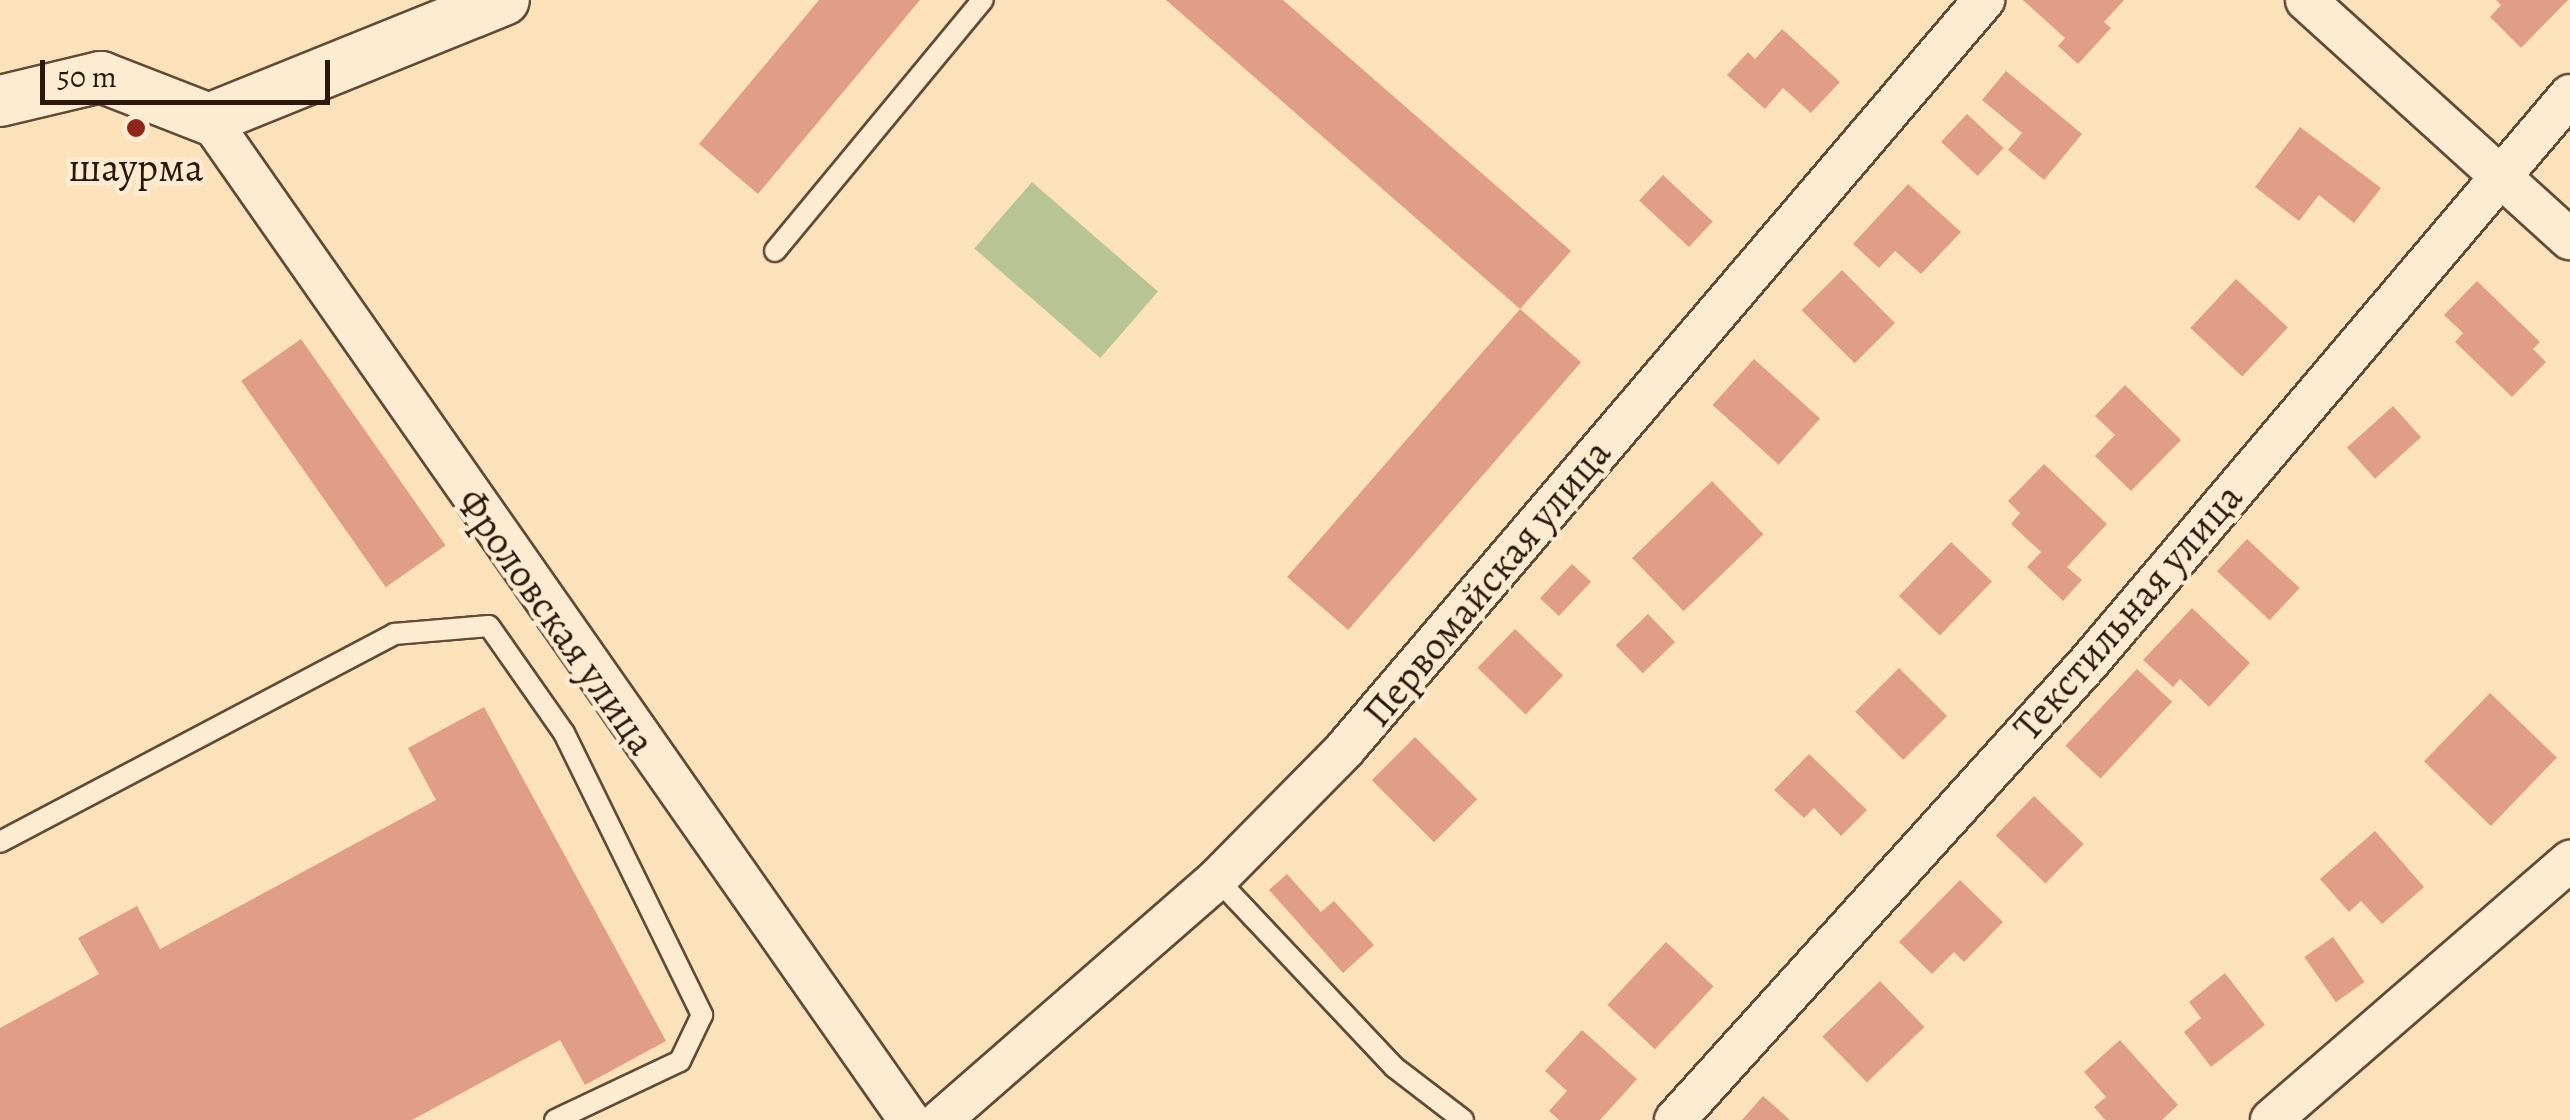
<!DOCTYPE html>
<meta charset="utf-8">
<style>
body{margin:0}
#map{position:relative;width:2570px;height:1120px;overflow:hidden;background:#fce2ba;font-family:Alegreya,serif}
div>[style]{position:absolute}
.green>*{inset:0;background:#b9c494;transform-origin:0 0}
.building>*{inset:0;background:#e09e86;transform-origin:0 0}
.roads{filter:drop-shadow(2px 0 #624a36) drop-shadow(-2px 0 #624a36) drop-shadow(0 2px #624a36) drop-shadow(0 -2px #624a36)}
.service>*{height:20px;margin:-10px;padding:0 10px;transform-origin:10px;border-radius:10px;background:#fdecd2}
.minor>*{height:40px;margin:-20px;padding:0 20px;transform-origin:20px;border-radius:20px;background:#fdecd2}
.tertiary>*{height:50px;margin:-25px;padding:0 25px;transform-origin:25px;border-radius:25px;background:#fdecd2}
.dots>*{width:28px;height:28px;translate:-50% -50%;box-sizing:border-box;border:5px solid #fdecd2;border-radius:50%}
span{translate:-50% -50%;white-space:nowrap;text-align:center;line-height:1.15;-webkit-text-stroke:9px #fdecd2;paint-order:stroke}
.poi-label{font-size:40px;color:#2e170a}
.street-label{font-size:40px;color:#2e170a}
.scale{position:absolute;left:40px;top:60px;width:290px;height:45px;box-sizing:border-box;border:5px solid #2e170a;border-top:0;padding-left:12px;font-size:30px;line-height:35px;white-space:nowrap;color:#2e170a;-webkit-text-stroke:8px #fdecd2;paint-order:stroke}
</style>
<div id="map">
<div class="green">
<i style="left:1032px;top:182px;width:167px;height:88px;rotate:41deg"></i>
</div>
<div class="building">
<i style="clip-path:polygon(819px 0,920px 0,758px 194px,699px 144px)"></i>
<i style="clip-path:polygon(1166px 0,1283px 0,1571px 251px,1520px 309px)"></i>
<i style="clip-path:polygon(2023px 0,2124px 0,2104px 22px,2111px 28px,2078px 64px,2058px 46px,2065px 38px)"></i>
<i style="clip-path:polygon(2496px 0,2568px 0,2521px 48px,2490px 17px,2501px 5px)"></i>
<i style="clip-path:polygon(1782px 29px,1840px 82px,1811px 113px,1783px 88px,1765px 109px,1727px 75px,1748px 52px,1755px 59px)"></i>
<i style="clip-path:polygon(2006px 71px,2082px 134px,2044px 180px,2008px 150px,2022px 133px,1982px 100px)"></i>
<i style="left:1967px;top:114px;width:50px;height:38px;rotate:43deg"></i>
<i style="clip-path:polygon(2300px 127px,2381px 188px,2354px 223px,2319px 195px,2299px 221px,2255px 187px)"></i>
<i style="left:1663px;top:175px;width:68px;height:35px;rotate:43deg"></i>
<i style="clip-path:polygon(1908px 184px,1961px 232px,1921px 274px,1895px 251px,1879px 268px,1853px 244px)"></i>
<i style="left:1842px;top:270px;width:75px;height:57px;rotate:45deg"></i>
<i style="left:2236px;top:279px;width:71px;height:67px;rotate:43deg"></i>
<i style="clip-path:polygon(2477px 281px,2540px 342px,2533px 349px,2546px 362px,2512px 397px,2455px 342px,2463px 333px,2444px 315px)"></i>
<i style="left:1520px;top:309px;width:81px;height:355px;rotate:41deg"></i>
<i style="left:301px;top:339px;width:252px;height:73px;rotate:55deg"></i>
<i style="left:1754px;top:359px;width:89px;height:62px;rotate:42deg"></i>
<i style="clip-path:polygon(2125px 385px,2181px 440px,2131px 491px,2095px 456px,2115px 435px,2095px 416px)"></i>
<i style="left:2393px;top:406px;width:42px;height:62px;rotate:48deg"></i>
<i style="clip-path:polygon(2044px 464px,2107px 524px,2067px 567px,2082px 580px,2063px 601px,2027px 567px,2041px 552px,2011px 524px,2020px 513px,2008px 501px)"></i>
<i style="left:1712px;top:481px;width:74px;height:111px;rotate:46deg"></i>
<i style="left:2247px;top:539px;width:72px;height:44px;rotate:43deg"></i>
<i style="left:1951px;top:542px;width:57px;height:75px;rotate:44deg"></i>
<i style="left:1572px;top:564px;width:26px;height:47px;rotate:43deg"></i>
<i style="clip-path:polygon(2192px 608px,2250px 663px,2209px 707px,2180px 679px,2173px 687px,2143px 660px)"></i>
<i style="left:1648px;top:614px;width:39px;height:45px;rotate:46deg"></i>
<i style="left:1515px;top:629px;width:67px;height:54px;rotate:44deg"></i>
<i style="left:1899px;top:668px;width:68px;height:62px;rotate:45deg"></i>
<i style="left:2137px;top:669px;width:48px;height:105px;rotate:43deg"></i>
<i style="left:2490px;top:693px;width:93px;height:95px;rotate:44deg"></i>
<i style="clip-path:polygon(484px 707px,666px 1041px,585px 1085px,560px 1040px,412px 1120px,0 1120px,0 1028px,99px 974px,78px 938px,137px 906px,160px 949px,436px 800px,408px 748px)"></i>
<i style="left:1415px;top:737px;width:88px;height:61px;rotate:45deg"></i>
<i style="clip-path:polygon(1809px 754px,1867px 810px,1841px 836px,1814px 808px,1804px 818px,1774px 790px)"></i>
<i style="left:2034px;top:796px;width:69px;height:55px;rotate:44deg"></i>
<i style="clip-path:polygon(2375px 831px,2424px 887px,2382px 924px,2361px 901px,2349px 912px,2320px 879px)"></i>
<i style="clip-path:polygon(1287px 874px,1321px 912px,1334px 901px,1374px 945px,1343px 973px,1269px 890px)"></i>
<i style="clip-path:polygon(1960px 880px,2003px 922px,1964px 962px,1954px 952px,1932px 974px,1899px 942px)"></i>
<i style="left:2333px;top:937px;width:55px;height:35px;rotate:55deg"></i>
<i style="left:1666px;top:942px;width:65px;height:86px;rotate:43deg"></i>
<i style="clip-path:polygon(2225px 973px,2265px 1025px,2211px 1067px,2184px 1032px,2201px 1018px,2189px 1002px)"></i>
<i style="left:1880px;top:981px;width:64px;height:80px;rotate:46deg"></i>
<i style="clip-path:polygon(1582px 1030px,1637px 1079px,1600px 1120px,1559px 1120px,1549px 1111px,1567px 1091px,1545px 1071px)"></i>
<i style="clip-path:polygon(2120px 1040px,2178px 1105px,2162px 1120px,2105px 1120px,2094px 1107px,2106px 1097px,2084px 1072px)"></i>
<i style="clip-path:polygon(1763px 1096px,1790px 1120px,1742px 1120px)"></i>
</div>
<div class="roads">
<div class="service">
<i style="left:775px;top:251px;width:326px;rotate:-50.4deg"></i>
<i style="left:0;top:842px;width:446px;rotate:-27.8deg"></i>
<i style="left:394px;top:634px;width:95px;rotate:-4.8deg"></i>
<i style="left:489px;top:626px;width:131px;rotate:55deg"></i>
<i style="left:564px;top:733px;width:314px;rotate:63.9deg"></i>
<i style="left:702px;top:1015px;width:51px;rotate:115.6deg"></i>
<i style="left:680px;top:1061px;width:138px;rotate:154.7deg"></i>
<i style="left:1217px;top:879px;width:258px;rotate:46.7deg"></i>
<i style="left:1394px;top:1067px;width:87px;rotate:37.5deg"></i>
</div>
<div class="minor">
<i style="left:2306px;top:0;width:356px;rotate:42.2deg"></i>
<i style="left:209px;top:119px;width:1221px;rotate:55.03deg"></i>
<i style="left:941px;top:1120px;width:366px;rotate:-41.1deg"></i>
<i style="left:1217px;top:879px;width:182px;rotate:-45.4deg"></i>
<i style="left:1345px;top:749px;width:985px;rotate:-49.53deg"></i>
<i style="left:1675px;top:1120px;width:619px;rotate:-47.88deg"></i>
<i style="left:2090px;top:661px;width:742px;rotate:-49.7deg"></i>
<i style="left:2271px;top:1120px;width:396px;rotate:-40.9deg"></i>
</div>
<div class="tertiary">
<i style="left:0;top:101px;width:104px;rotate:-13.4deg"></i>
<i style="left:101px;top:77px;width:116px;rotate:21.3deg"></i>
<i style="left:209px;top:119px;width:318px;rotate:-22deg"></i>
</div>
</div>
<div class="dots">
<i style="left:136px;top:128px;background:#8f2418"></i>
</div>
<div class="poi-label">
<span style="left:136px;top:168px">шаурма</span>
</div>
<div class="street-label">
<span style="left:1487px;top:583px;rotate:-50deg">Первомайская улица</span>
<span style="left:2128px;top:612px;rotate:-49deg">Текстильная улица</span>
<span style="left:556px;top:622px;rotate:55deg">Фроловская улица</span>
</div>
<div class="scale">50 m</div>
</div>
